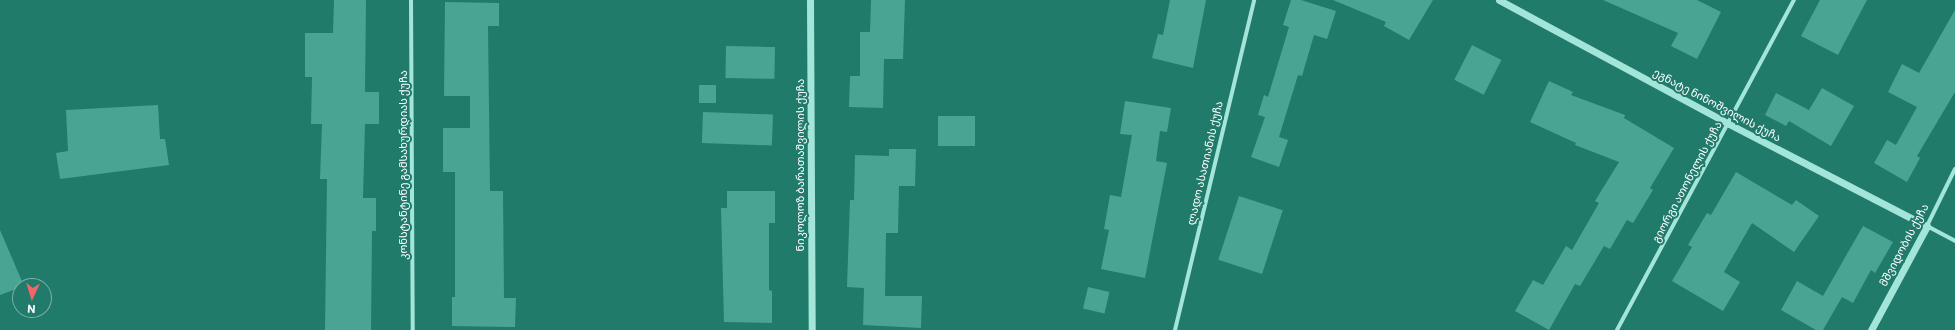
<!DOCTYPE html>
<meta charset="utf-8">
<style>
body{margin:0}
#map{position:relative;width:1955px;height:330px;overflow:hidden;background:#217b6b;font-family:Commissioner,"Noto Sans Georgian",sans-serif}
div>[style]{position:absolute}
.building>*{inset:0;background:#4aa494;transform-origin:0 0}
.minor>*{height:4px;margin:-2px;padding:0 2px;transform-origin:2px;border-radius:2px;background:#a3e5d9}
.tertiary>*{height:7px;margin:-3.5px;padding:0 3.5px;transform-origin:3.5px;border-radius:3.5px;background:#a3e5d9}
span{translate:-50% -50%;white-space:nowrap;text-align:center;line-height:1.15;-webkit-text-stroke:4px #217b6b;paint-order:stroke}
.street-label{font-size:11px;color:#fff}
.north{position:absolute;left:12px;top:278px;width:40px;height:40px;box-sizing:border-box;background:#217b6b;border:1px solid #7ab0a6;border-radius:50%;rotate:184deg;font-size:11px;font-weight:700;line-height:16px;text-align:center;color:#fff}
.north::after{content:'';display:block;margin:auto;width:14px;height:18px;background:#f26568;clip-path:polygon(50% 0,100% 100%,50% 72%,0 100%)}
</style>
<div id="map">
<div class="building">
<i style="clip-path:polygon(334px 0,366px 0,365px 92px,379px 92px,379px 124px,365px 124px,363px 198px,376px 198px,376px 231px,372px 231px,371px 330px,325px 330px,327px 179px,320px 179px,322px 124px,311px 124px,312px 77px,305px 77px,305px 33px,333px 33px)"></i>
<i style="clip-path:polygon(871px 0,905px 0,903px 59px,884px 59px,883px 108px,849px 107px,850px 76px,860px 76px,860px 32px,870px 32px)"></i>
<i style="clip-path:polygon(1170px 0,1206px 0,1193px 68px,1152px 58px,1158px 34px,1163px 35px)"></i>
<i style="clip-path:polygon(1291px 0,1301px 0,1336px 11px,1327px 39px,1314px 35px,1302px 76px,1298px 75px,1279px 137px,1288px 140px,1279px 167px,1251px 157px,1265px 117px,1258px 115px,1264px 95px,1268px 97px,1289px 27px,1283px 25px)"></i>
<i style="clip-path:polygon(1333px 0,1433px 0,1409px 40px,1384px 26px,1386px 22px)"></i>
<i style="clip-path:polygon(1603px 0,1697px 0,1721px 12px,1697px 59px,1671px 46px,1678px 33px)"></i>
<i style="clip-path:polygon(1820px 0,1867px 0,1838px 55px,1801px 36px)"></i>
<i style="clip-path:polygon(445px 2px,499px 3px,499px 26px,488px 26px,490px 191px,503px 191px,504px 298px,516px 298px,515px 327px,452px 326px,452px 297px,455px 297px,455px 172px,443px 172px,443px 128px,470px 128px,470px 96px,444px 96px)"></i>
<i style="clip-path:polygon(1955px 10px,1955px 92px,1917px 156px,1920px 158px,1907px 182px,1874px 163px,1887px 140px,1896px 145px,1917px 107px,1888px 92px,1902px 64px,1919px 73px)"></i>
<i style="left:1472px;top:45px;width:33px;height:39px;rotate:27deg"></i>
<i style="left:726px;top:46px;width:49px;height:32px;rotate:1deg"></i>
<i style="clip-path:polygon(1549px 81px,1573px 92px,1571px 95px,1625px 115px,1624px 118px,1674px 148px,1650px 188px,1653px 190px,1633px 223px,1627px 220px,1610px 249px,1604px 246px,1580px 286px,1575px 284px,1549px 330px,1515px 311px,1533px 280px,1543px 285px,1566px 246px,1572px 250px,1599px 203px,1595px 201px,1619px 162px,1575px 145px,1576px 143px,1530px 122px)"></i>
<i style="left:699px;top:85px;width:17px;height:18px"></i>
<i style="clip-path:polygon(1822px 88px,1854px 106px,1831px 146px,1789px 121px,1786px 126px,1765px 115px,1776px 93px,1809px 110px)"></i>
<i style="clip-path:polygon(1125px 101px,1171px 108px,1167px 132px,1160px 131px,1156px 161px,1167px 163px,1145px 278px,1101px 269px,1109px 230px,1104px 229px,1110px 195px,1121px 197px,1132px 135px,1120px 134px)"></i>
<i style="clip-path:polygon(158px 105px,160px 139px,165px 139px,169px 165px,60px 179px,56px 153px,68px 151px,66px 110px)"></i>
<i style="left:703px;top:112px;width:70px;height:31px;rotate:2deg"></i>
<i style="left:938px;top:116px;width:37px;height:30px"></i>
<i style="clip-path:polygon(889px 149px,916px 149px,915px 186px,899px 186px,898px 233px,886px 233px,885px 296px,922px 296px,921px 328px,863px 325px,864px 288px,847px 287px,850px 200px,854px 200px,855px 155px,889px 156px)"></i>
<i style="clip-path:polygon(1736px 172px,1792px 205px,1796px 200px,1819px 216px,1794px 252px,1752px 223px,1724px 272px,1740px 282px,1723px 311px,1672px 281px,1692px 247px,1688px 245px,1707px 213px,1711px 215px)"></i>
<i style="clip-path:polygon(727px 191px,775px 191px,775px 223px,769px 223px,769px 290px,772px 291px,772px 323px,724px 322px,721px 208px,727px 208px)"></i>
<i style="left:1239px;top:196px;width:46px;height:67px;rotate:18deg"></i>
<i style="clip-path:polygon(1863px 226px,1893px 242px,1875px 273px,1871px 270px,1853px 303px,1842px 297px,1823px 330px,1816px 330px,1781px 310px,1797px 281px,1823px 296px)"></i>
<i style="clip-path:polygon(0 230px,24px 286px,0 295px)"></i>
<i style="left:1088px;top:287px;width:22px;height:22px;rotate:13deg"></i>
</div>
<div class="minor">
<i style="left:411px;top:0;width:330px;rotate:89.7deg"></i>
<i style="left:1955px;top:169px;width:64px;rotate:116.2deg"></i>
<i style="left:1927px;top:226px;width:32px;rotate:28deg"></i>
<i style="left:1175px;top:330px;width:339px;rotate:-76.5deg"></i>
<i style="left:1617px;top:330px;width:374px;rotate:-61.8deg"></i>
</div>
<div class="tertiary">
<i style="left:810px;top:0;width:330px;rotate:89.7deg"></i>
<i style="left:1499px;top:0;width:261px;rotate:28.3deg"></i>
<i style="left:1729px;top:124px;width:223px;rotate:27.3deg"></i>
<i style="left:1927px;top:226px;width:118px;rotate:118.3deg"></i>
</div>
<div class="street-label">
<span style="left:1717px;top:105px;rotate:28deg">ეგნატე ნინოშვილის ქუჩა</span>
<span style="left:1205px;top:163px;rotate:-77deg">ლადო ასათიანის ქუჩა</span>
<span style="left:403px;top:165px;rotate:-90deg">კონსტანტინე გამსახურდიას ქუჩა</span>
<span style="left:800px;top:165px;rotate:-90deg">ნიკოლოზ ბარათაშვილის ქუჩა</span>
<span style="left:1687px;top:182px;rotate:-62deg">გიორგი ათონელის ქუჩა</span>
<span style="left:1904px;top:245px;rotate:-62deg">მშვიდობის ქუჩა</span>
</div>
<div class="north">N</div>
</div>
